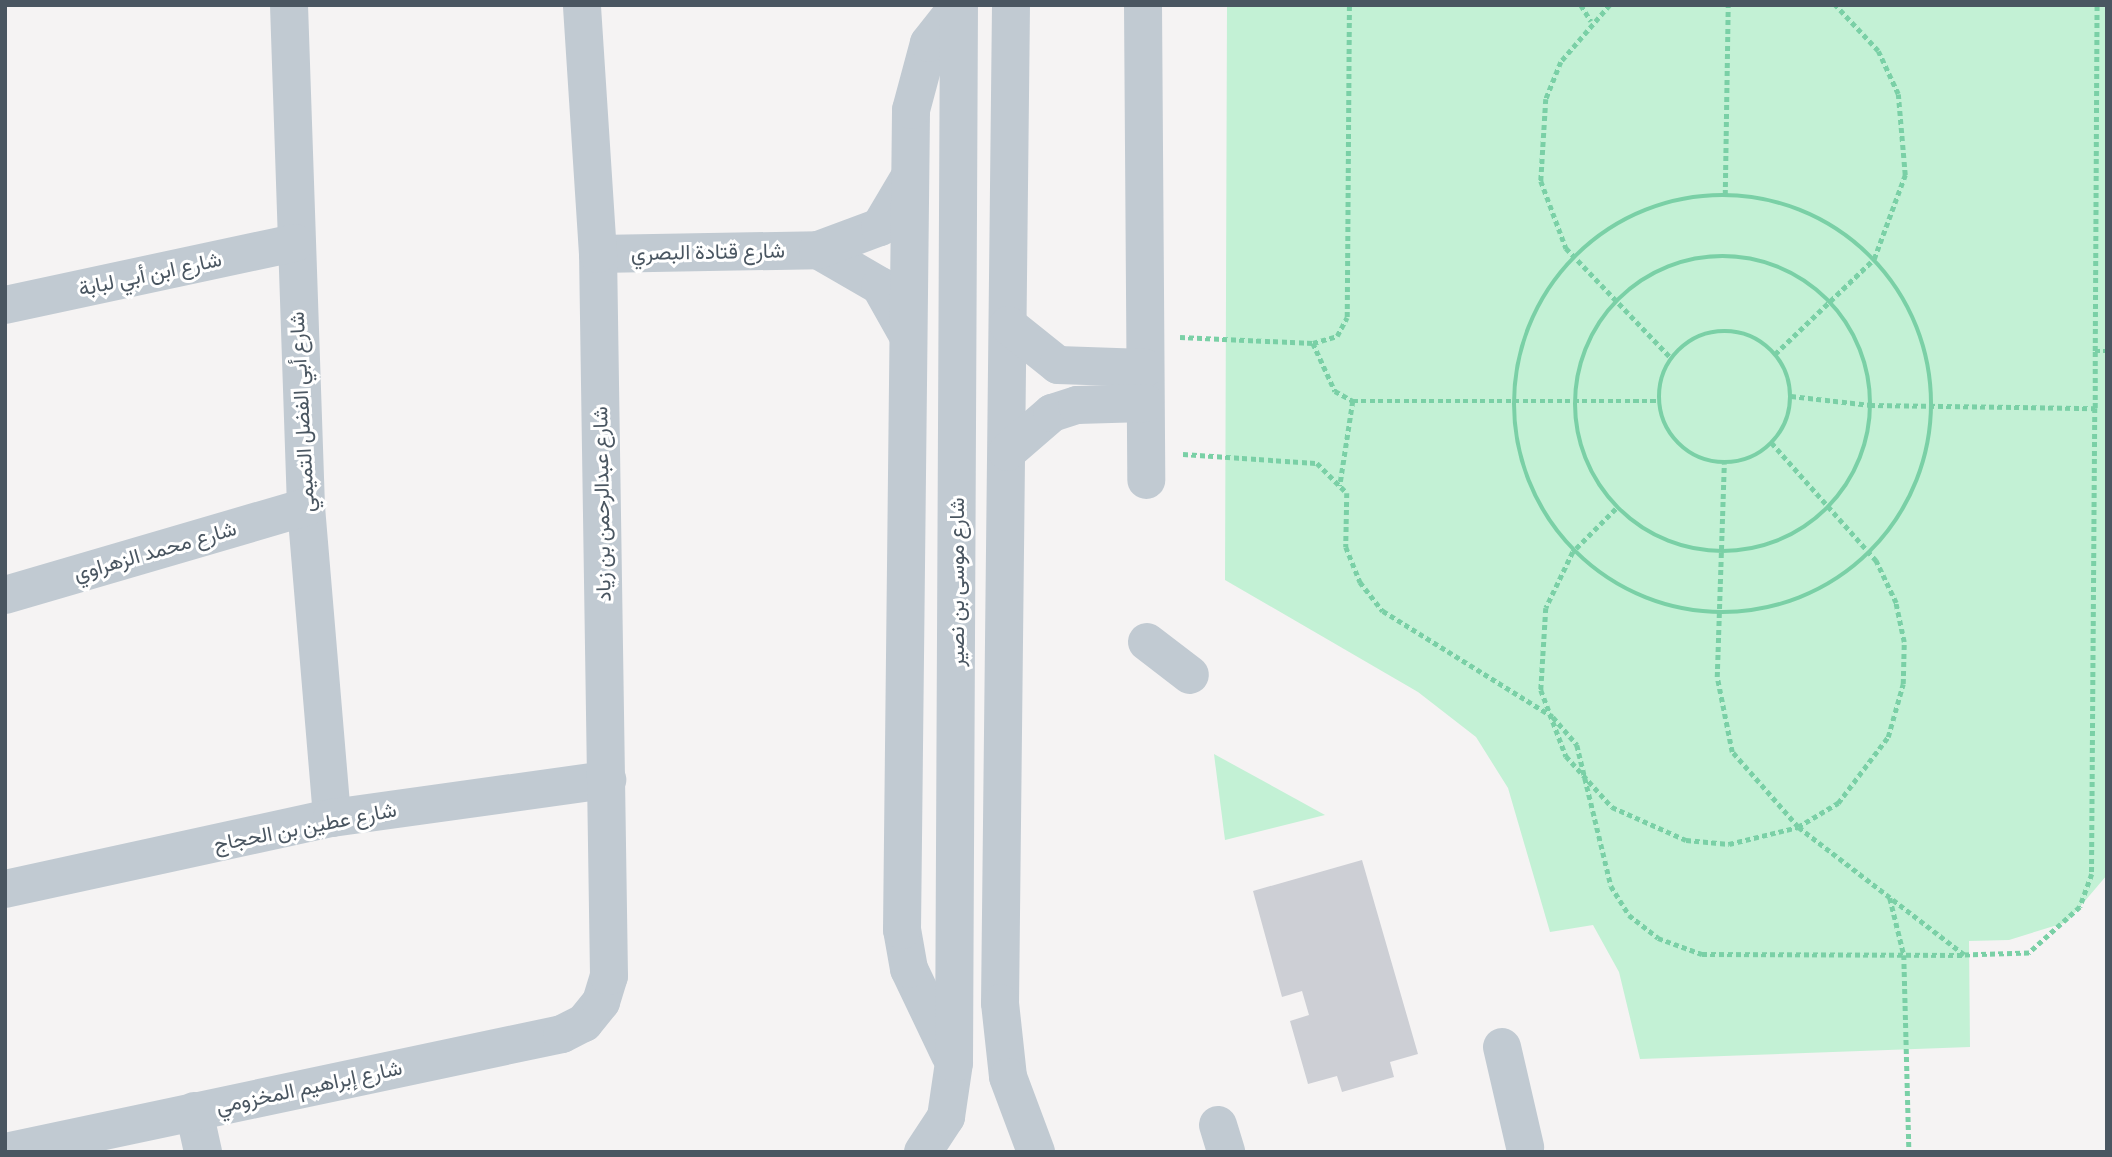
<!DOCTYPE html>
<meta charset="utf-8">
<style>
body{margin:0}
#map{position:relative;width:2112px;height:1157px;overflow:hidden;background:#f5f3f3;font-family:"Roboto Condensed",Vazirmatn,sans-serif}
div>[style]{position:absolute}
.green>*{inset:0;background:#c3f1d5}
.building>*{inset:0;background:#cdcfd5}
.path>*{height:4.5px;margin-top:-2.25px;transform-origin:0;background:repeating-linear-gradient(90deg,#7ad0a6 0 5px,transparent 0 8.5px)}
.path>.ring{margin:-2.25px;padding:0;box-sizing:content-box;background:none;border:4.5px solid #7ad0a6;border-radius:50%}
.minor>*{height:38px;margin:-19px;padding:0 19px;transform-origin:19px;border-radius:19px;background:#c1cad2}
span{translate:-50% -50%;white-space:nowrap;text-align:center;line-height:1.15;-webkit-text-stroke:6px #fff;paint-order:stroke}
.street-label{font-size:21px;color:#4a5661}
.frame{position:absolute;inset:0;border:7px solid #4a5661;pointer-events:none}
</style>
<div id="map">
<div class="green">
<i style="clip-path:polygon(1227px 5px,2107px 5px,2107px 875px,2067px 922px,2009px 940px,1969px 941px,1970px 1047px,1640px 1059px,1619px 972px,1593px 925px,1550px 932px,1508px 788px,1476px 737px,1418px 692px,1225px 580px)"></i>
<i style="clip-path:polygon(1214px 754px,1325px 815px,1225px 840px)"></i>
</div>
<div class="building">
<i style="clip-path:polygon(1362px 860px,1418px 1054px,1390px 1062px,1394px 1077px,1342px 1092px,1337px 1076px,1308px 1084px,1290px 1021px,1309px 1015px,1302px 991px,1282px 997px,1253px 891px)"></i>
</div>
<div class="path">
<i style="left:1581px;top:5px;width:19px;rotate:58deg"></i>
<i style="left:1610px;top:5px;width:75px;rotate:130.7deg"></i>
<i style="left:1561px;top:62px;width:40px;rotate:112deg"></i>
<i style="left:1546px;top:99px;width:82px;rotate:93.5deg"></i>
<i style="left:1541px;top:181px;width:72px;rotate:69.5deg"></i>
<i style="left:1566px;top:248px;width:153px;rotate:46.3deg"></i>
<i style="left:1725px;top:195px;width:190px;rotate:-89.1deg"></i>
<i class="ring" style="left:1514px;top:195px;width:413.5px;height:413.5px"></i>
<i class="ring" style="left:1575px;top:256px;width:291.5px;height:291.5px"></i>
<i class="ring" style="left:1659px;top:331px;width:127.5px;height:127.5px"></i>
<i style="left:1180px;top:337px;width:133px;rotate:2.6deg"></i>
<i style="left:1313px;top:343px;width:25px;rotate:-16deg"></i>
<i style="left:1337px;top:336px;width:21px;rotate:-62deg"></i>
<i style="left:1347px;top:317px;width:312px;rotate:-89.6deg"></i>
<i style="left:1313px;top:343px;width:53px;rotate:65.4deg"></i>
<i style="left:1335px;top:391px;width:21px;rotate:29deg"></i>
<i style="left:1353px;top:401px;width:86px;rotate:98.7deg"></i>
<i style="left:2095px;top:351px;width:346px;rotate:-89.7deg"></i>
<i style="left:1775px;top:354px;width:137px;rotate:-43.8deg"></i>
<i style="left:1874px;top:259px;width:90px;rotate:-69.7deg"></i>
<i style="left:1905px;top:175px;width:81px;rotate:-94.9deg"></i>
<i style="left:1898px;top:94px;width:47px;rotate:-114.9deg"></i>
<i style="left:1878px;top:51px;width:63px;rotate:-133.1deg"></i>
<i style="left:1791px;top:396px;width:80px;rotate:6.5deg"></i>
<i style="left:1870px;top:405px;width:225px;rotate:0.8deg"></i>
<i style="left:2095px;top:408px;width:466px;rotate:90.4deg"></i>
<i style="left:2092px;top:874px;width:35px;rotate:110deg"></i>
<i style="left:2080px;top:907px;width:69px;rotate:138deg"></i>
<i style="left:2029px;top:953px;width:65px;rotate:178.2deg"></i>
<i style="left:1353px;top:401px;width:306px"></i>
<i style="left:2095px;top:408px;width:57px;rotate:-90deg"></i>
<i style="left:2095px;top:351px;width:12px"></i>
<i style="left:1183px;top:454px;width:133px;rotate:3.9deg"></i>
<i style="left:1317px;top:463px;width:42px;rotate:45deg"></i>
<i style="left:1347px;top:493px;width:54px;rotate:91.1deg"></i>
<i style="left:1346px;top:547px;width:38px;rotate:68deg"></i>
<i style="left:1360px;top:582px;width:37px;rotate:52deg"></i>
<i style="left:1383px;top:611px;width:200px;rotate:31.9deg"></i>
<i style="left:1553px;top:717px;width:37px;rotate:49deg"></i>
<i style="left:1577px;top:745px;width:145px;rotate:76.4deg"></i>
<i style="left:1611px;top:886px;width:34px;rotate:58deg"></i>
<i style="left:1629px;top:915px;width:37px;rotate:38deg"></i>
<i style="left:1658px;top:938px;width:47px;rotate:20deg"></i>
<i style="left:1702px;top:954px;width:262px;rotate:0.2deg"></i>
<i style="left:1964px;top:955px;width:210px;rotate:-142.4deg"></i>
<i style="left:1798px;top:827px;width:100px;rotate:-131.3deg"></i>
<i style="left:1732px;top:752px;width:76px;rotate:-101.3deg"></i>
<i style="left:1717px;top:677px;width:213px;rotate:-88.1deg"></i>
<i style="left:1616px;top:509px;width:61px;rotate:135deg"></i>
<i style="left:1573px;top:552px;width:62px;rotate:115.7deg"></i>
<i style="left:1546px;top:608px;width:82px;rotate:93.5deg"></i>
<i style="left:1541px;top:690px;width:71px;rotate:69.3deg"></i>
<i style="left:1566px;top:756px;width:69px;rotate:48deg"></i>
<i style="left:1612px;top:807px;width:81px;rotate:24deg"></i>
<i style="left:1686px;top:840px;width:43px;rotate:5.3deg"></i>
<i style="left:1729px;top:844px;width:71px;rotate:-13.8deg"></i>
<i style="left:1798px;top:827px;width:47px;rotate:-31deg"></i>
<i style="left:1838px;top:803px;width:83px;rotate:-52.9deg"></i>
<i style="left:1888px;top:737px;width:55px;rotate:-74.2deg"></i>
<i style="left:1903px;top:684px;width:42px;rotate:-88.6deg"></i>
<i style="left:1904px;top:642px;width:40px;rotate:-102deg"></i>
<i style="left:1896px;top:603px;width:47px;rotate:-115.5deg"></i>
<i style="left:1876px;top:561px;width:157px;rotate:-131.6deg"></i>
<i style="left:1890px;top:898px;width:59px;rotate:76.2deg"></i>
<i style="left:1904px;top:955px;width:196px;rotate:88.5deg"></i>
</div>
<div class="minor">
<i style="left:289px;top:5px;width:502px;rotate:88.06deg"></i>
<i style="left:306px;top:507px;width:312px;rotate:85.2deg"></i>
<i style="left:1011px;top:5px;width:998px;rotate:90.63deg"></i>
<i style="left:1000px;top:1003px;width:74px;rotate:83.8deg"></i>
<i style="left:1008px;top:1077px;width:80px;rotate:69.5deg"></i>
<i style="left:1143px;top:5px;width:475px;rotate:89.6deg"></i>
<i style="left:818px;top:250px;width:72px;rotate:30.1deg"></i>
<i style="left:880px;top:286px;width:55px;rotate:60.6deg"></i>
<i style="left:598px;top:254px;width:220px;rotate:-1deg"></i>
<i style="left:818px;top:250px;width:66px;rotate:-20.4deg"></i>
<i style="left:880px;top:227px;width:57px;rotate:-59.4deg"></i>
<i style="left:5px;top:305px;width:296px;rotate:-12.1deg"></i>
<i style="left:1008px;top:325px;width:64px;rotate:38.7deg"></i>
<i style="left:1058px;top:365px;width:87px;rotate:2deg"></i>
<i style="left:1007px;top:452px;width:60px;rotate:-40.9deg"></i>
<i style="left:1052px;top:413px;width:26px;rotate:-18deg"></i>
<i style="left:1077px;top:405px;width:68px;rotate:-1.7deg"></i>
<i style="left:5px;top:595px;width:314px;rotate:-16.3deg"></i>
<i style="left:1147px;top:642px;width:54px;rotate:37.5deg"></i>
<i style="left:5px;top:889px;width:335px;rotate:-12.3deg"></i>
<i style="left:332px;top:818px;width:278px;rotate:-7.9deg"></i>
<i style="left:1502px;top:1047px;width:103px;rotate:77deg"></i>
<i style="left:950px;top:1055px;width:95px;rotate:-115.5deg"></i>
<i style="left:909px;top:969px;width:40px;rotate:-100deg"></i>
<i style="left:902px;top:930px;width:820px;rotate:-89.37deg"></i>
<i style="left:911px;top:110px;width:69px;rotate:-75deg"></i>
<i style="left:929px;top:43px;width:48px;rotate:-51.7deg"></i>
<i style="left:194px;top:1111px;width:42px;rotate:77.6deg"></i>
<i style="left:1218px;top:1125px;width:28px;rotate:73deg"></i>
<i style="left:5px;top:1152px;width:569px;rotate:-11.96deg"></i>
<i style="left:562px;top:1034px;width:25px;rotate:-27deg"></i>
<i style="left:584px;top:1023px;width:27px;rotate:-51deg"></i>
<i style="left:601px;top:1002px;width:27px;rotate:-73deg"></i>
<i style="left:609px;top:976px;width:722px;rotate:-90.87deg"></i>
<i style="left:598px;top:254px;width:250px;rotate:-93.7deg"></i>
<i style="left:923px;top:1152px;width:42px;rotate:-56.7deg"></i>
<i style="left:946px;top:1117px;width:55px;rotate:-81.6deg"></i>
<i style="left:954px;top:1063px;width:1058px;rotate:-89.73deg"></i>
</div>
<div class="street-label">
<span style="left:708px;top:252px;rotate:-1deg">شارع قتادة البصري</span>
<span style="left:150px;top:274px;rotate:-12deg">شارع ابن أبي لبابة</span>
<span style="left:302px;top:412px;rotate:-93deg">شارع أبي الفضل التميمي</span>
<span style="left:602px;top:504px;rotate:-91deg">شارع عبدالرحمن بن زياد</span>
<span style="left:155px;top:551px;rotate:-16deg">شارع محمد الزهراوي</span>
<span style="left:957px;top:582px;rotate:-90deg">شارع موسى بن نصير</span>
<span style="left:305px;top:827px;rotate:-11deg">شارع عطين بن الحجاج</span>
<span style="left:309px;top:1087px;rotate:-12deg">شارع إبراهيم المخزومي</span>
</div>
<div class="frame"></div>
</div>
